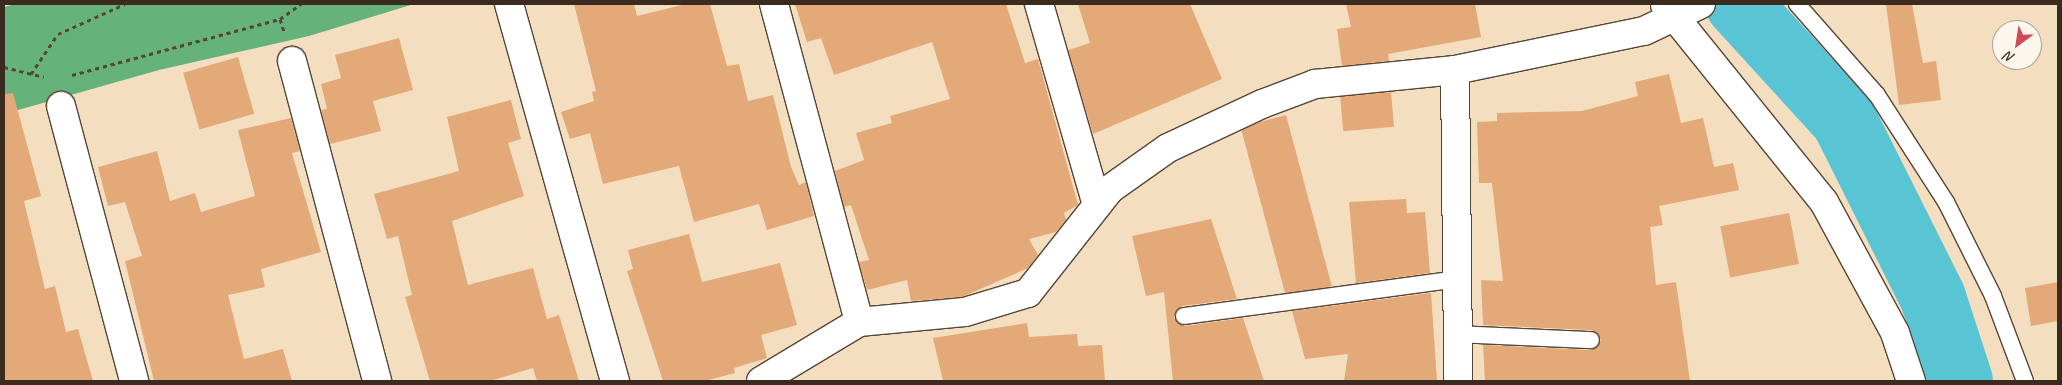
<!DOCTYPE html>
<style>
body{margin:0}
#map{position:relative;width:2062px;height:385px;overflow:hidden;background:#f4dec0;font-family:Caveat,sans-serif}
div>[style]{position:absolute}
.forest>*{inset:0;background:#66b27b}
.river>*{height:66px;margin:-33px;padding:0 33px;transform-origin:33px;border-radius:33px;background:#59c4d4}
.building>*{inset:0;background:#e3a978;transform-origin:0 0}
.path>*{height:3px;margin-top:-1.5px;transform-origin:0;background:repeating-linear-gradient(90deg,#574536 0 4px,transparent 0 8px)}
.roads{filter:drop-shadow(1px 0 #574536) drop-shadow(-1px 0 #574536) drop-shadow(0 1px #574536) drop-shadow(0 -1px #574536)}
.service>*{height:16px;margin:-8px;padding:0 8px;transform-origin:8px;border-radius:8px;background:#fff}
.minor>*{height:28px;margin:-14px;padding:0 14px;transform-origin:14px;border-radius:14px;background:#fff}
span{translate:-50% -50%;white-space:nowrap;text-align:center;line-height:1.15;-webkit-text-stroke:4px #fbf7ec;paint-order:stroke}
.frame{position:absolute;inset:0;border:5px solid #3b2a1e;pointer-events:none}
.north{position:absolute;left:1992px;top:20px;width:50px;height:50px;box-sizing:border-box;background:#fbf7ec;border:1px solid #aea59a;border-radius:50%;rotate:211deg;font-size:14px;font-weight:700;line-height:20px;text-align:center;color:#3b2a1e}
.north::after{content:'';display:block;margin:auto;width:18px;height:22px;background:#d1495b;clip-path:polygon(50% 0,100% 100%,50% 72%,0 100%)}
</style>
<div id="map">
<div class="forest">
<i style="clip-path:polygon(15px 4px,414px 4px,309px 36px,159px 70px,4px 114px,4px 7px)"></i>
</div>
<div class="river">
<i style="left:1738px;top:4px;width:157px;rotate:47.6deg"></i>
<i style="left:1844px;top:120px;width:199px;rotate:63.4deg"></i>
<i style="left:1933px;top:298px;width:87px;rotate:72deg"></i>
</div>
<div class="building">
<i style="clip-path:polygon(574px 4px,634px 4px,637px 16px,686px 4px,710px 4px,727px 66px,739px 64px,748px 101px,773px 95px,791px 167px,799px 185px,806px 182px,814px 216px,767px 230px,759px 204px,694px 222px,679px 166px,603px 184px,590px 133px,570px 139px,561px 112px,594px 101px,592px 92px,596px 91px)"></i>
<i style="clip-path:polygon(795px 4px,1006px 4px,1025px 63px,1038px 59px,1078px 205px,1064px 213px,1066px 220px,1056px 232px,1029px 239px,1038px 255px,1028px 268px,962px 297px,911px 301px,907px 280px,867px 290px,859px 262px,869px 260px,851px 205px,844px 207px,835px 171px,864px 160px,856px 133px,892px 123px,890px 116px,950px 99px,932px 42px,834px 75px,821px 38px,807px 42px)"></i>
<i style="clip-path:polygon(1078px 4px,1190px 4px,1222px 79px,1093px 134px,1068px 50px,1090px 43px)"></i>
<i style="clip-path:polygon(1346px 4px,1475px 4px,1481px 37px,1388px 54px,1389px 61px,1342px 66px,1337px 29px,1351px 27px)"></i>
<i style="clip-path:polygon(1886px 4px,1912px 4px,1923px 63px,1936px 61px,1941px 100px,1899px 105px)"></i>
<i style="clip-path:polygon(399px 38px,413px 90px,373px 101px,381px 131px,330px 144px,321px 110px,327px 109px,321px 84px,341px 78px,335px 55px)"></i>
<i style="left:238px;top:57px;width:59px;height:57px;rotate:74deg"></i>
<i style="clip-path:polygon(1669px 74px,1681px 123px,1703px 118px,1714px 167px,1733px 163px,1739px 190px,1659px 206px,1663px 225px,1650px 227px,1656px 285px,1676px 282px,1690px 381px,1485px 381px,1483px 345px,1591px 350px,1601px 340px,1591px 330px,1483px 325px,1481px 280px,1503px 281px,1492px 183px,1479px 183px,1477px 122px,1497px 121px,1497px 113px,1582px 111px,1638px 96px,1635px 82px)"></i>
<i style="left:1391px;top:92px;width:35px;height:51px;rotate:85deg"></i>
<i style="clip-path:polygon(13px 93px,41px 196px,24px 201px,45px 289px,55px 286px,66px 332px,78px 329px,93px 381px,4px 381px,4px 94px)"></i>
<i style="clip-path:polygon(511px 100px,521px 139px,508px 143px,524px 196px,452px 221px,468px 285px,533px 268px,547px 319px,559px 315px,579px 381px,537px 381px,533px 368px,490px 381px,430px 381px,405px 297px,412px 295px,398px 236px,387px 239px,374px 194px,459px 171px,447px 117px)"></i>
<i style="left:1286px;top:115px;width:177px;height:47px;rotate:75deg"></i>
<i style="clip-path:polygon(291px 118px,300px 151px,292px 153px,321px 252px,261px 269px,265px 287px,228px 295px,244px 359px,283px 349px,292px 381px,154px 381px,125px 261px,142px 256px,125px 202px,108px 206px,98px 167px,157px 151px,170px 201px,195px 193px,201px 212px,255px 196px,238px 130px)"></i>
<i style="clip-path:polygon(1406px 199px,1407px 213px,1425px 212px,1430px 273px,1356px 283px,1349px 202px)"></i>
<i style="left:1789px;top:213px;width:52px;height:70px;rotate:79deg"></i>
<i style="clip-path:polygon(1211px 219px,1237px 299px,1182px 306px,1174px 318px,1185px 326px,1243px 318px,1264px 381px,1173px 381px,1164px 292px,1146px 296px,1132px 236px)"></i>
<i style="clip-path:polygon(689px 234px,702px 282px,780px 263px,797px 325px,761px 335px,767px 358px,734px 368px,735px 373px,705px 381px,663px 381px,627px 271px,633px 269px,628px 250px)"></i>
<i style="clip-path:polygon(2058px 282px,2058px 321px,2031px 326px,2025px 288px)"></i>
<i style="clip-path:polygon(1431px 293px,1437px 381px,1344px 381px,1348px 354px,1305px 359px,1292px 311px)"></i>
<i style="clip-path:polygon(1027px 323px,1029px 337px,1077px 334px,1078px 346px,1102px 345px,1105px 381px,943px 381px,933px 338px)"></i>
</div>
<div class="path">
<i style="left:280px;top:19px;width:13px;rotate:72deg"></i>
<i style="left:4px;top:67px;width:41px;rotate:14deg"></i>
<i style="left:31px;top:74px;width:48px;rotate:-56deg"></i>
<i style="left:58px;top:34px;width:73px;rotate:-24.1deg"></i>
<i style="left:72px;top:75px;width:215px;rotate:-15.1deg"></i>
<i style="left:280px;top:19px;width:26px;rotate:-36deg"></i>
</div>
<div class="roads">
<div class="service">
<i style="left:1797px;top:4px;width:121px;rotate:48.7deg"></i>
<i style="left:1877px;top:95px;width:127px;rotate:57.2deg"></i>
<i style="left:1946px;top:202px;width:105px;rotate:63.4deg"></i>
<i style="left:1993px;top:296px;width:91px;rotate:69.4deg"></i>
<i style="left:1184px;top:316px;width:276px;rotate:-7.7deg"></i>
<i style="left:1458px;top:334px;width:133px;rotate:2.6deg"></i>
</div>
<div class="minor">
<i style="left:509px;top:4px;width:392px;rotate:74.3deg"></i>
<i style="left:774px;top:4px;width:329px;rotate:75deg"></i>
<i style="left:1039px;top:4px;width:209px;rotate:73.9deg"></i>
<i style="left:1665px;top:5px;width:253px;rotate:51.1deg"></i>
<i style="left:1824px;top:202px;width:149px;rotate:61.5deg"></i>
<i style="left:1895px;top:333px;width:51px;rotate:71.6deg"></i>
<i style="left:292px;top:61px;width:331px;rotate:75.1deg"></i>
<i style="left:1455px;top:70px;width:311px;rotate:89.4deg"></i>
<i style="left:61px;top:106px;width:285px;rotate:75.1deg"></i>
<i style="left:761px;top:381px;width:114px;rotate:-31deg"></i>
<i style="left:859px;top:322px;width:106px;rotate:-5.4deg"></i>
<i style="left:965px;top:312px;width:66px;rotate:-16.8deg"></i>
<i style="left:1028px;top:293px;width:132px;rotate:-51.7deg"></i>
<i style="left:1110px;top:189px;width:71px;rotate:-35.3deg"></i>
<i style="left:1168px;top:148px;width:104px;rotate:-25.1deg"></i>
<i style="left:1262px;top:104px;width:57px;rotate:-20.7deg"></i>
<i style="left:1315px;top:84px;width:141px;rotate:-5.7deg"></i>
<i style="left:1455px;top:70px;width:193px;rotate:-11.7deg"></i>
<i style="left:1644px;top:31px;width:63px;rotate:-25.3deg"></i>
</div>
</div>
<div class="frame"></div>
<div class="north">N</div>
</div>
